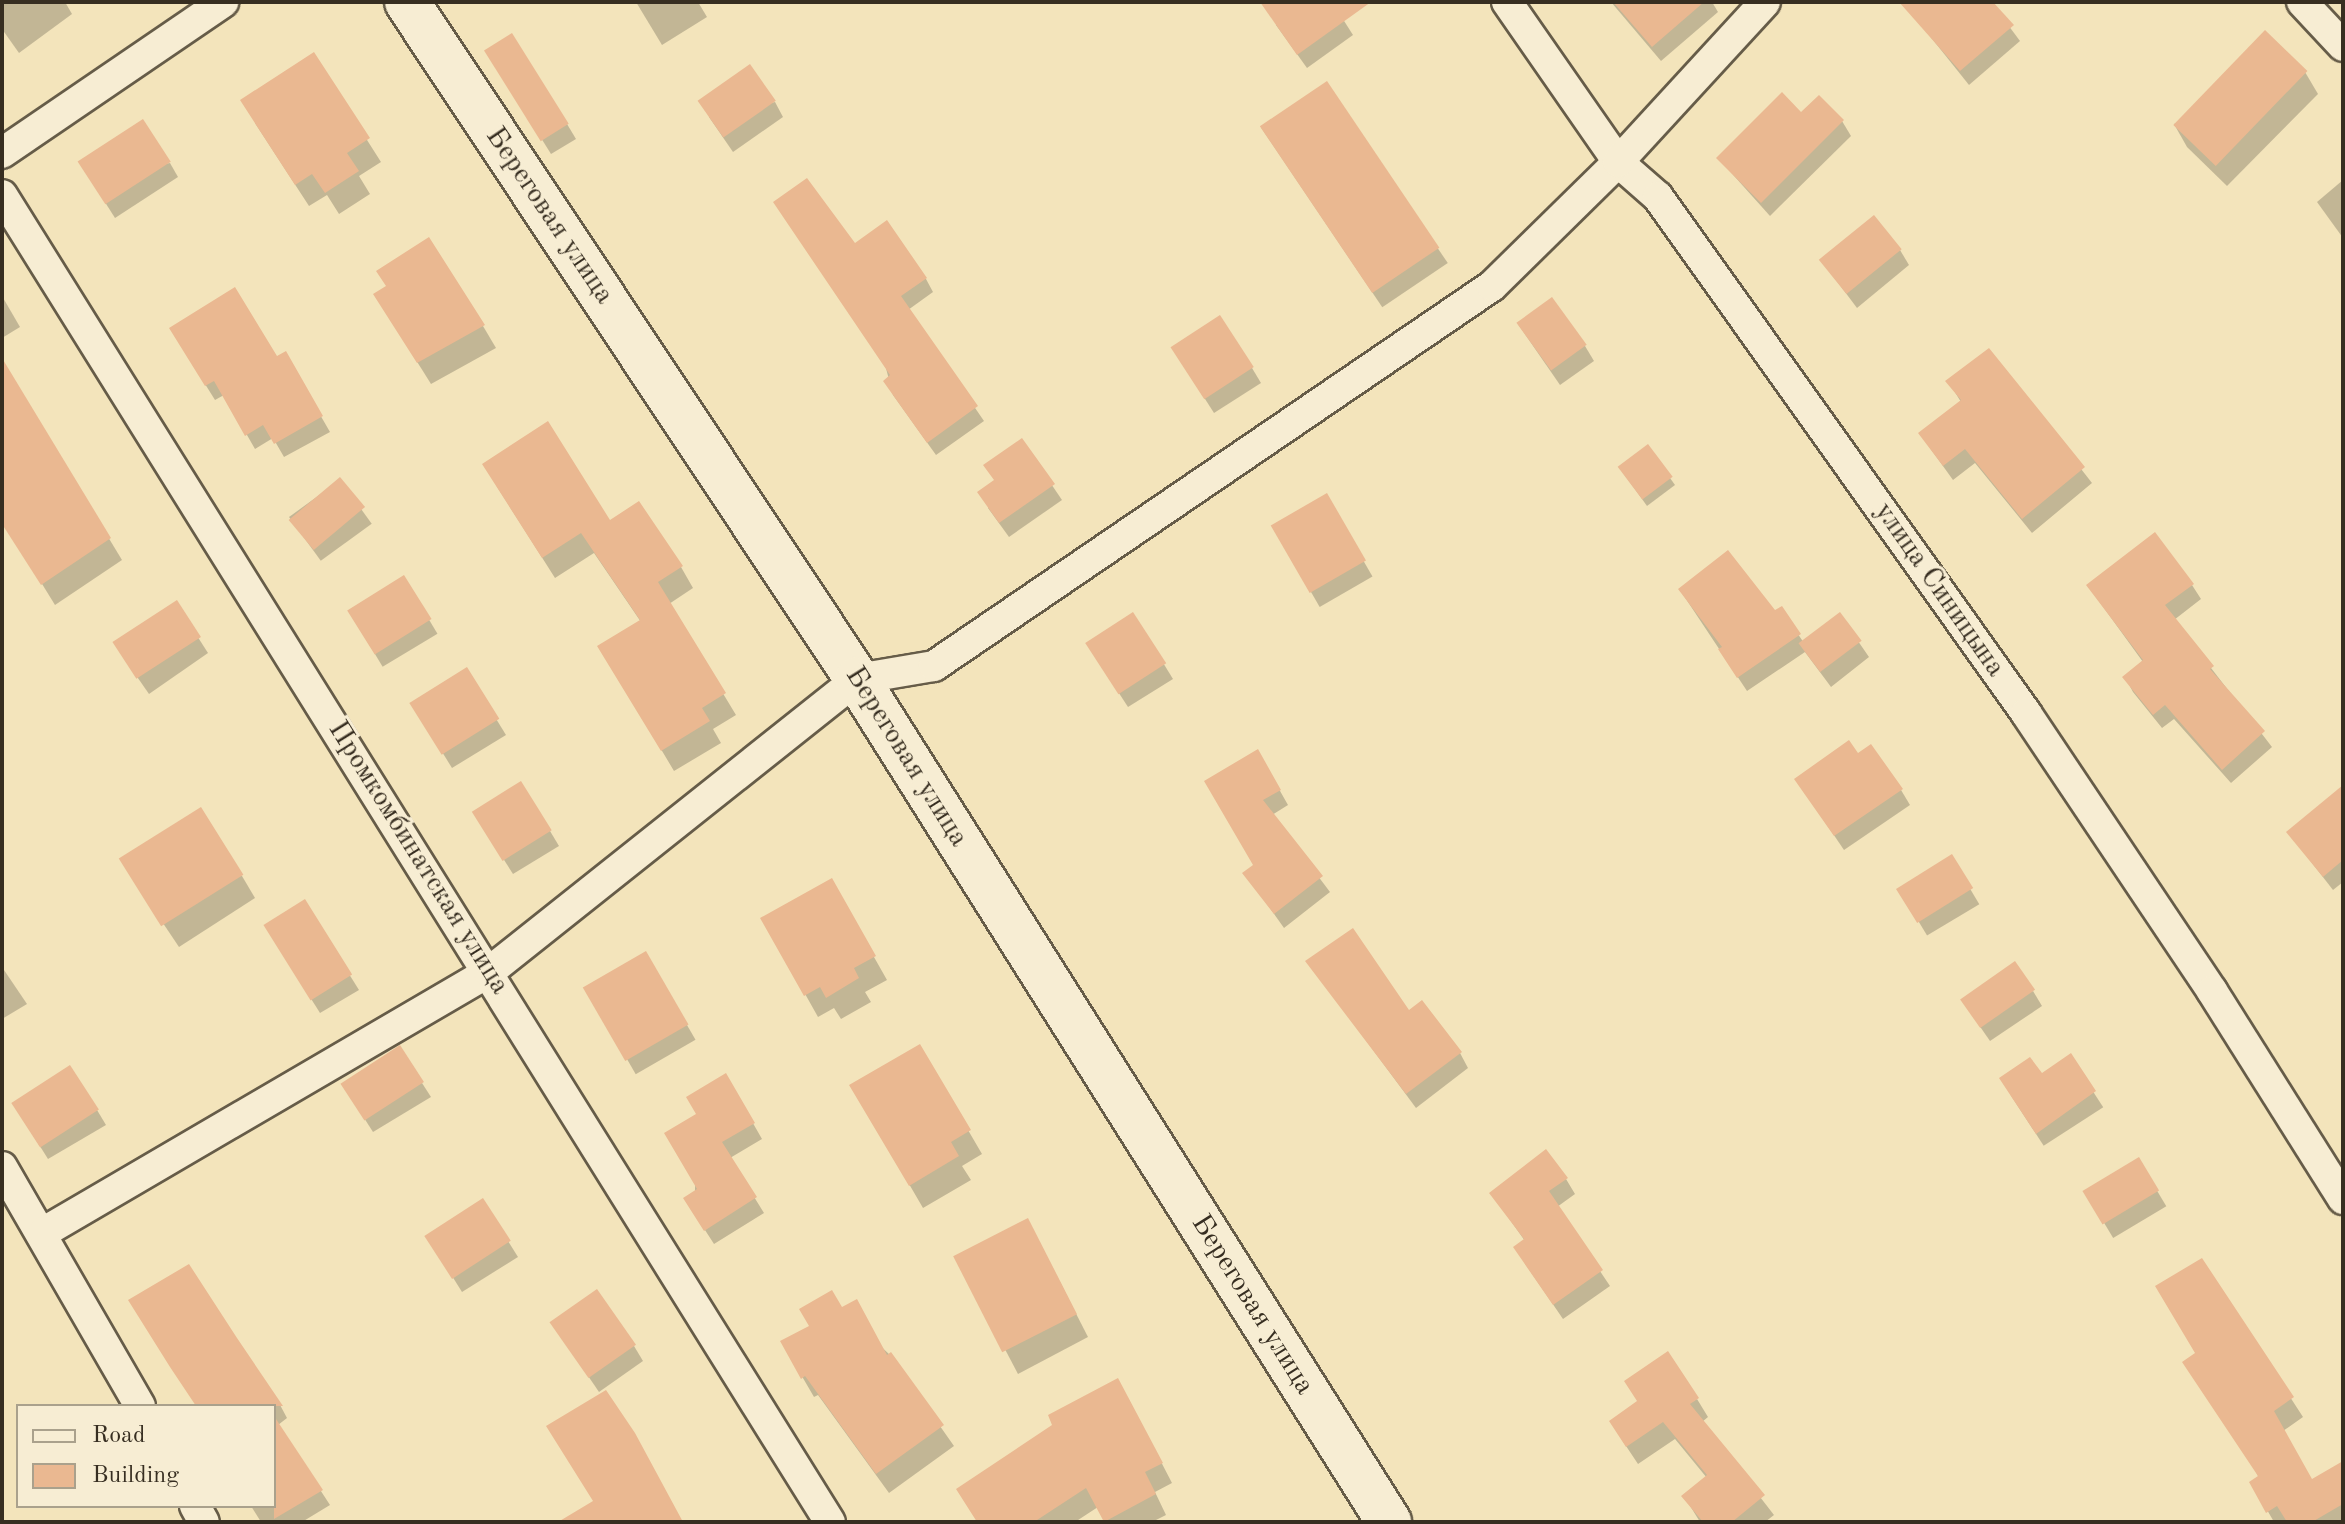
<!DOCTYPE html>
<meta charset="utf-8">
<style>
body{margin:0}
#map{position:relative;width:2345px;height:1524px;overflow:hidden;background:#f3e4bb;font-family:"Old Standard TT",serif}
div>[style]{position:absolute}
.shadow>*{inset:0;background:#0003;transform-origin:0 0}
.building>*{inset:0;background:#eab891;transform-origin:0 0}
.roads{filter:drop-shadow(2px 0 #665c48) drop-shadow(-2px 0 #665c48) drop-shadow(0 2px #665c48) drop-shadow(0 -2px #665c48)}
.minor>*{height:30px;margin:-15px;padding:0 15px;transform-origin:15px;border-radius:15px;background:#f7edd3}
.secondary>*{height:44px;margin:-22px;padding:0 22px;transform-origin:22px;border-radius:22px;background:#f7edd3}
span{translate:-50% -50%;white-space:nowrap;text-align:center;line-height:1.15;-webkit-text-stroke:6px #f7edd3;paint-order:stroke}
.street-label{font-size:28px;color:#372e21}
.frame{position:absolute;inset:0;border:4px solid #372e21;pointer-events:none}
.legend{position:absolute;left:16px;top:1404px;width:260px;height:104px;box-sizing:border-box;background:#f7edd3;border:2px solid #aaa18c;margin:0;padding:10px 14px;list-style:none;font-size:24px;color:#372e21}
.legend li{display:flex;align-items:center;gap:16px;height:40px}
.legend b{width:40px;border:2px solid #aaa18c}
</style>
<div id="map">
<div class="shadow">
<i style="clip-path:polygon(2px 2px,65px 2px,72px 14px,19px 53px,2px 29px)"></i>
<i style="clip-path:polygon(636px 2px,698px 2px,707px 17px,662px 45px)"></i>
<i style="clip-path:polygon(1279px 2px,1332px 2px,1353px 35px,1307px 68px,1276px 25px)"></i>
<i style="clip-path:polygon(1611px 2px,1712px 2px,1718px 12px,1661px 61px)"></i>
<i style="clip-path:polygon(1928px 2px,1991px 2px,2020px 41px,1969px 85px,1913px 15px)"></i>
<i style="clip-path:polygon(313px 55px,381px 162px,359px 176px,370px 194px,339px 214px,327px 195px,309px 206px,255px 123px)"></i>
<i style="clip-path:polygon(496px 66px,567px 124px,576px 139px,551px 154px)"></i>
<i style="clip-path:polygon(2305px 72px,2318px 94px,2227px 186px,2187px 147px,2174px 124px)"></i>
<i style="left:1327px;top:84px;width:216px;height:79px;rotate:56deg"></i>
<i style="clip-path:polygon(775px 102px,783px 117px,733px 152px,709px 117px)"></i>
<i style="clip-path:polygon(1801px 115px,1842px 121px,1851px 136px,1770px 216px,1718px 158px)"></i>
<i style="clip-path:polygon(170px 163px,178px 177px,115px 218px,89px 177px)"></i>
<i style="clip-path:polygon(2343px 180px,2343px 238px,2317px 202px)"></i>
<i style="clip-path:polygon(854px 246px,926px 279px,933px 292px,908px 310px,984px 421px,936px 455px,893px 395px)"></i>
<i style="clip-path:polygon(1900px 250px,1909px 265px,1857px 308px,1821px 260px)"></i>
<i style="clip-path:polygon(2px 296px,20px 327px,2px 338px)"></i>
<i style="clip-path:polygon(389px 317px,483px 326px,496px 348px,431px 384px)"></i>
<i style="clip-path:polygon(1518px 324px,1585px 346px,1594px 361px,1560px 385px)"></i>
<i style="clip-path:polygon(180px 344px,276px 358px,285px 354px,330px 432px,284px 457px,273px 438px,255px 449px,224px 395px,215px 400px)"></i>
<i style="clip-path:polygon(1989px 351px,2092px 483px,2032px 533px,1975px 463px,1953px 480px,1930px 448px,1961px 402px,1948px 381px)"></i>
<i style="clip-path:polygon(2px 362px,122px 560px,55px 605px,2px 519px)"></i>
<i style="clip-path:polygon(1182px 363px,1252px 368px,1261px 383px,1214px 413px)"></i>
<i style="clip-path:polygon(1022px 441px,1062px 500px,1009px 537px,988px 508px,996px 482px)"></i>
<i style="clip-path:polygon(1648px 447px,1675px 485px,1647px 506px,1624px 474px)"></i>
<i style="left:340px;top:480px;width:54px;height:63px;rotate:54deg"></i>
<i style="clip-path:polygon(496px 485px,610px 523px,681px 567px,693px 588px,669px 604px,736px 715px,713px 729px,721px 743px,674px 771px,612px 667px,641px 622px,594px 553px,555px 578px)"></i>
<i style="left:1326px;top:496px;width:93px;height:61px;rotate:60deg"></i>
<i style="left:404px;top:578px;width:65px;height:64px;rotate:59deg"></i>
<i style="clip-path:polygon(2192px 585px,2201px 599px,2174px 620px,2272px 747px,2231px 783px,2174px 719px,2162px 728px,2133px 692px,2125px 677px,2143px 662px,2088px 586px)"></i>
<i style="clip-path:polygon(1680px 590px,1774px 613px,1781px 609px,1804px 643px,1840px 615px,1869px 657px,1831px 687px,1805px 652px,1747px 691px)"></i>
<i style="clip-path:polygon(176px 603px,208px 653px,149px 694px,124px 658px)"></i>
<i style="clip-path:polygon(1133px 614px,1173px 679px,1128px 707px,1096px 658px)"></i>
<i style="clip-path:polygon(466px 670px,506px 735px,452px 768px,421px 718px)"></i>
<i style="clip-path:polygon(1258px 752px,1288px 805px,1272px 815px,1330px 892px,1284px 928px,1245px 873px,1255px 865px)"></i>
<i style="clip-path:polygon(1857px 756px,1901px 790px,1910px 805px,1844px 850px,1806px 794px)"></i>
<i style="clip-path:polygon(2343px 802px,2343px 882px,2333px 890px,2288px 832px)"></i>
<i style="clip-path:polygon(483px 827px,550px 831px,559px 846px,513px 874px)"></i>
<i style="left:1951px;top:857px;width:55px;height:61px;rotate:59deg"></i>
<i style="clip-path:polygon(242px 876px,255px 898px,179px 947px,134px 880px)"></i>
<i style="clip-path:polygon(831px 881px,887px 980px,865px 992px,871px 1002px,841px 1019px,834px 1008px,818px 1017px,763px 919px)"></i>
<i style="clip-path:polygon(304px 902px,359px 990px,320px 1013px,276px 943px)"></i>
<i style="left:646px;top:954px;width:99px;height:69px;rotate:60deg"></i>
<i style="clip-path:polygon(1308px 962px,1409px 1013px,1460px 1053px,1468px 1068px,1416px 1108px)"></i>
<i style="clip-path:polygon(2px 967px,27px 1004px,2px 1019px)"></i>
<i style="clip-path:polygon(2033px 991px,2042px 1006px,1990px 1041px,1972px 1015px)"></i>
<i style="clip-path:polygon(919px 1046px,982px 1154px,962px 1166px,971px 1180px,923px 1208px,852px 1086px)"></i>
<i style="left:2070px;top:1056px;width:61px;height:71px;rotate:57deg"></i>
<i style="clip-path:polygon(726px 1076px,762px 1139px,730px 1158px,764px 1213px,714px 1244px,694px 1213px,698px 1115px)"></i>
<i style="clip-path:polygon(422px 1083px,431px 1097px,373px 1132px,350px 1096px)"></i>
<i style="clip-path:polygon(97px 1110px,106px 1125px,48px 1159px,21px 1116px)"></i>
<i style="left:2138px;top:1159px;width:55px;height:62px;rotate:59deg"></i>
<i style="clip-path:polygon(1566px 1179px,1575px 1194px,1557px 1207px,1610px 1286px,1563px 1319px,1524px 1262px,1525px 1241px,1491px 1193px)"></i>
<i style="left:483px;top:1201px;width:66px;height:66px;rotate:58deg"></i>
<i style="clip-path:polygon(1040px 1243px,1088px 1337px,1018px 1374px,957px 1258px)"></i>
<i style="clip-path:polygon(2202px 1261px,2303px 1417px,2283px 1431px,2312px 1481px,2343px 1485px,2343px 1522px,2274px 1522px,2251px 1482px,2259px 1478px,2198px 1354px)"></i>
<i style="clip-path:polygon(841px 1309px,890px 1355px,954px 1446px,889px 1493px,818px 1395px,814px 1397px,782px 1342px)"></i>
<i style="clip-path:polygon(552px 1323px,634px 1346px,643px 1361px,599px 1392px)"></i>
<i style="clip-path:polygon(1697px 1399px,1708px 1417px,1702px 1422px,1774px 1515px,1765px 1522px,1700px 1522px,1684px 1496px,1707px 1478px,1675px 1439px,1638px 1464px,1622px 1440px)"></i>
<i style="clip-path:polygon(1129px 1400px,1172px 1483px,1155px 1492px,1166px 1515px,1152px 1522px,1106px 1522px,1098px 1507px,1075px 1522px,978px 1522px)"></i>
<i style="clip-path:polygon(279px 1403px,287px 1418px,278px 1425px,330px 1505px,302px 1522px,261px 1522px,251px 1506px,274px 1506px,274px 1406px,199px 1406px)"></i>
</div>
<div class="building">
<i style="clip-path:polygon(1260px 2px,1371px 2px,1297px 55px)"></i>
<i style="clip-path:polygon(1613px 2px,1704px 2px,1652px 47px)"></i>
<i style="clip-path:polygon(1899px 2px,1993px 2px,2014px 25px,1960px 71px)"></i>
<i style="left:2265px;top:30px;width:59px;height:132px;rotate:44deg"></i>
<i style="left:512px;top:33px;width:107px;height:33px;rotate:58deg"></i>
<i style="clip-path:polygon(314px 52px,370px 138px,347px 153px,359px 171px,325px 193px,312px 174px,295px 185px,240px 100px)"></i>
<i style="left:750px;top:64px;width:45px;height:64px;rotate:55deg"></i>
<i style="left:1327px;top:81px;width:201px;height:81px;rotate:56deg"></i>
<i style="clip-path:polygon(1782px 92px,1801px 112px,1819px 95px,1844px 120px,1761px 203px,1716px 158px)"></i>
<i style="left:143px;top:119px;width:51px;height:78px;rotate:57deg"></i>
<i style="clip-path:polygon(807px 178px,855px 243px,887px 220px,927px 278px,901px 296px,978px 406px,927px 443px,883px 381px,890px 375px,773px 202px)"></i>
<i style="left:1874px;top:215px;width:44px;height:71px;rotate:51deg"></i>
<i style="clip-path:polygon(429px 237px,485px 325px,417px 363px,373px 294px,386px 286px,376px 271px)"></i>
<i style="clip-path:polygon(235px 287px,277px 356px,286px 351px,323px 416px,274px 444px,263px 425px,245px 436px,214px 381px,205px 386px,169px 328px)"></i>
<i style="left:1552px;top:297px;width:59px;height:44px;rotate:54deg"></i>
<i style="left:1220px;top:315px;width:62px;height:59px;rotate:57deg"></i>
<i style="clip-path:polygon(1989px 348px,2085px 467px,2022px 519px,1965px 449px,1943px 466px,1918px 433px,1961px 400px,1945px 381px)"></i>
<i style="clip-path:polygon(2px 358px,111px 538px,41px 585px,2px 524px)"></i>
<i style="clip-path:polygon(548px 421px,610px 520px,639px 501px,683px 566px,658px 582px,726px 693px,702px 708px,710px 721px,661px 751px,597px 646px,640px 620px,581px 533px,542px 558px,482px 464px)"></i>
<i style="clip-path:polygon(1022px 438px,1055px 484px,999px 523px,977px 492px,994px 480px,983px 465px)"></i>
<i style="left:1648px;top:444px;width:41px;height:38px;rotate:53deg"></i>
<i style="left:340px;top:477px;width:39px;height:67px;rotate:50deg"></i>
<i style="left:1327px;top:493px;width:78px;height:65px;rotate:60deg"></i>
<i style="clip-path:polygon(2155px 532px,2194px 584px,2165px 605px,2214px 666px,2210px 669px,2265px 731px,2222px 770px,2165px 705px,2153px 715px,2122px 677px,2143px 660px,2086px 585px)"></i>
<i style="clip-path:polygon(1728px 550px,1775px 610px,1782px 606px,1801px 634px,1737px 678px,1718px 649px,1722px 647px,1678px 589px)"></i>
<i style="left:404px;top:575px;width:52px;height:67px;rotate:58deg"></i>
<i style="left:177px;top:600px;width:44px;height:77px;rotate:57deg"></i>
<i style="left:1133px;top:612px;width:61px;height:57px;rotate:57deg"></i>
<i style="left:1840px;top:612px;width:36px;height:52px;rotate:53deg"></i>
<i style="left:467px;top:667px;width:61px;height:68px;rotate:58deg"></i>
<i style="clip-path:polygon(1849px 740px,1858px 753px,1871px 744px,1903px 789px,1834px 836px,1794px 779px)"></i>
<i style="clip-path:polygon(1258px 749px,1281px 790px,1263px 800px,1323px 876px,1274px 914px,1242px 873px,1253px 865px,1204px 781px)"></i>
<i style="left:521px;top:781px;width:58px;height:58px;rotate:58deg"></i>
<i style="clip-path:polygon(2343px 785px,2343px 860px,2323px 877px,2286px 832px)"></i>
<i style="left:201px;top:807px;width:80px;height:97px;rotate:58deg"></i>
<i style="left:1952px;top:854px;width:40px;height:66px;rotate:58deg"></i>
<i style="clip-path:polygon(832px 878px,876px 956px,854px 968px,859px 978px,826px 998px,820px 987px,804px 996px,760px 918px)"></i>
<i style="left:305px;top:899px;width:89px;height:49px;rotate:58deg"></i>
<i style="clip-path:polygon(1353px 928px,1409px 1010px,1422px 1000px,1462px 1052px,1406px 1094px,1305px 961px)"></i>
<i style="left:646px;top:951px;width:85px;height:73px;rotate:60deg"></i>
<i style="left:2015px;top:961px;width:35px;height:67px;rotate:55deg"></i>
<i style="clip-path:polygon(920px 1044px,971px 1130px,951px 1142px,959px 1156px,909px 1186px,849px 1085px)"></i>
<i style="left:400px;top:1045px;width:44px;height:71px;rotate:57deg"></i>
<i style="clip-path:polygon(2071px 1053px,2096px 1091px,2036px 1134px,1999px 1078px,2030px 1057px,2042px 1073px)"></i>
<i style="left:70px;top:1065px;width:53px;height:70px;rotate:57deg"></i>
<i style="clip-path:polygon(726px 1073px,755px 1123px,722px 1142px,757px 1197px,704px 1231px,683px 1198px,697px 1189px,664px 1133px,696px 1114px,686px 1097px)"></i>
<i style="clip-path:polygon(1546px 1149px,1568px 1178px,1549px 1191px,1603px 1270px,1553px 1305px,1513px 1247px,1524px 1239px,1489px 1193px)"></i>
<i style="left:2139px;top:1157px;width:39px;height:66px;rotate:59deg"></i>
<i style="left:483px;top:1198px;width:51px;height:70px;rotate:57deg"></i>
<i style="left:1028px;top:1218px;width:108px;height:84px;rotate:63deg"></i>
<i style="clip-path:polygon(2202px 1258px,2294px 1397px,2274px 1411px,2312px 1479px,2343px 1461px,2343px 1504px,2312px 1522px,2287px 1522px,2277px 1506px,2266px 1513px,2249px 1482px,2258px 1476px,2182px 1362px,2195px 1353px,2155px 1286px)"></i>
<i style="clip-path:polygon(189px 1264px,237px 1338px,283px 1406px,196px 1406px,170px 1367px,128px 1300px)"></i>
<i style="left:597px;top:1289px;width:68px;height:58px;rotate:55deg"></i>
<i style="clip-path:polygon(832px 1290px,842px 1307px,857px 1299px,887px 1355px,891px 1352px,944px 1425px,876px 1474px,805px 1376px,801px 1379px,780px 1341px,809px 1326px,799px 1309px)"></i>
<i style="clip-path:polygon(1668px 1351px,1699px 1398px,1690px 1404px,1765px 1495px,1732px 1522px,1703px 1522px,1681px 1496px,1707px 1475px,1663px 1422px,1626px 1447px,1609px 1421px,1637px 1401px,1624px 1381px)"></i>
<i style="clip-path:polygon(1118px 1378px,1163px 1463px,1145px 1472px,1156px 1494px,1104px 1522px,1086px 1488px,1034px 1522px,977px 1522px,956px 1489px,1052px 1425px,1048px 1415px)"></i>
<i style="clip-path:polygon(606px 1390px,635px 1433px,683px 1522px,558px 1522px,593px 1501px,546px 1426px)"></i>
<i style="clip-path:polygon(274px 1416px,323px 1490px,274px 1519px)"></i>
</div>
<div class="roads">
<div class="minor">
<i style="left:1507px;top:2px;width:195px;rotate:55.2deg"></i>
<i style="left:1618px;top:162px;width:53px;rotate:41.2deg"></i>
<i style="left:1658px;top:197px;width:634px;rotate:54.5deg"></i>
<i style="left:2026px;top:713px;width:334px;rotate:56.2deg"></i>
<i style="left:2212px;top:991px;width:246px;rotate:57.8deg"></i>
<i style="left:2302px;top:2px;width:60px;rotate:47deg"></i>
<i style="left:2px;top:153px;width:268px;rotate:-34.3deg"></i>
<i style="left:2px;top:195px;width:1564px;rotate:58.04deg"></i>
<i style="left:2px;top:1167px;width:276px;rotate:60deg"></i>
<i style="left:44px;top:1232px;width:515px;rotate:-30.3deg"></i>
<i style="left:489px;top:972px;width:470px;rotate:-38.5deg"></i>
<i style="left:857px;top:679px;width:78px;rotate:-9.6deg"></i>
<i style="left:934px;top:666px;width:675px;rotate:-34.26deg"></i>
<i style="left:1492px;top:286px;width:177px;rotate:-44.5deg"></i>
<i style="left:1618px;top:162px;width:217px;rotate:-47.4deg"></i>
<i style="left:195px;top:1506px;width:18px;rotate:61deg"></i>
</div>
<div class="secondary">
<i style="left:407px;top:2px;width:813px;rotate:56.39deg"></i>
<i style="left:857px;top:679px;width:997px;rotate:57.74deg"></i>
</div>
</div>
<div class="street-label">
<span style="left:549px;top:216px;rotate:56deg">Береговая улица</span>
<span style="left:1939px;top:590px;rotate:55deg">улица Синицына</span>
<span style="left:906px;top:757px;rotate:58deg">Береговая улица</span>
<span style="left:418px;top:858px;rotate:58deg">Промкомбинатская улица</span>
<span style="left:1252px;top:1305px;rotate:58deg">Береговая улица</span>
</div>
<div class="frame"></div>
<ul class="legend">
<li><b style="height:10px;background:#f7edd3"></b>Road</li>
<li><b style="height:22px;background:#eab891"></b>Building</li>
</ul>
</div>
